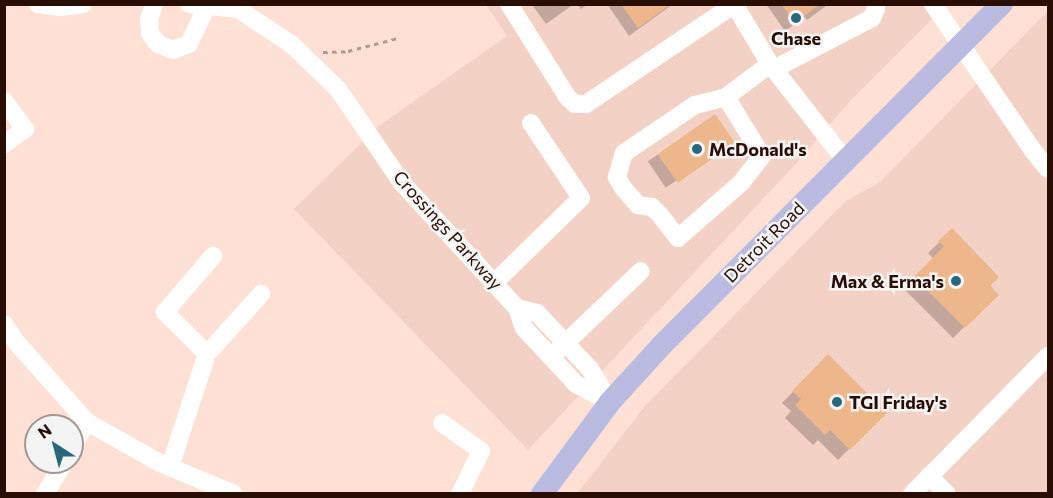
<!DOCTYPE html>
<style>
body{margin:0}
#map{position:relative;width:1053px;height:498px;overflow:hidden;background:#ffe0d4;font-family:Commissioner,sans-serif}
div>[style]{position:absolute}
.built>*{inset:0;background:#f4d1c5}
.shadow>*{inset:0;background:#0003;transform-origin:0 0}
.building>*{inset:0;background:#eeb78b;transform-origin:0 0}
.path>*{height:3px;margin-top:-1.5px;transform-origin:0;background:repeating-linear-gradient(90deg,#b5988d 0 4.5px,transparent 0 9px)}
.minor>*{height:18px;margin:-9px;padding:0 9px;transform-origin:9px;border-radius:9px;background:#fff}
.major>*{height:22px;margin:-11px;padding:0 11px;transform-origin:11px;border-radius:11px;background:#b9bbe1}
.dots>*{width:16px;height:16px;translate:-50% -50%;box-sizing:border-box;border:3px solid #f4f4f4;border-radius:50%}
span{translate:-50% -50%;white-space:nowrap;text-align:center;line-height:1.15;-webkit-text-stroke:5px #f4f4f4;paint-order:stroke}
.poi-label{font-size:18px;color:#290e05;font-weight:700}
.left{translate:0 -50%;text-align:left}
.right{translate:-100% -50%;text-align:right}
.street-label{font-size:18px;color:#290e05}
.frame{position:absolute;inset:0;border:6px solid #290e05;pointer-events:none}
.north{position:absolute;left:24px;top:414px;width:60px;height:60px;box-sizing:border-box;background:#f4f4f4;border:2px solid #a39894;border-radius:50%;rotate:324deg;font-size:16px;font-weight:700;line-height:24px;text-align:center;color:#290e05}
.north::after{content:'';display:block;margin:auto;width:21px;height:27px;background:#27687c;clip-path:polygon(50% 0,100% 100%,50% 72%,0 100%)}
</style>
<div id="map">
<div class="built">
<i style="clip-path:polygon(486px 5px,946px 5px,852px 99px,793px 167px,528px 450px,294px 209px,380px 125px,507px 36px)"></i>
<i style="clip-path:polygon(1048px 11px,1048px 493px,577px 494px,645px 406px,846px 201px,880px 182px)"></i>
</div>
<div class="shadow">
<i style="clip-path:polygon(535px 4px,574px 4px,546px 24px,533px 6px)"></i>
<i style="clip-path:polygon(577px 4px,588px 4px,581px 9px)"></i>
<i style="clip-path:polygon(607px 4px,673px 4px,629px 36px)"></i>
<i style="clip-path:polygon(766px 4px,829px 4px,807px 20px,805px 17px,785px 31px)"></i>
<i style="left:715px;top:116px;width:32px;height:81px;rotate:56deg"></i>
<i style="clip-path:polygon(952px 230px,997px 295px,953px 338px,904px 289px,934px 259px,928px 253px)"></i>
<i style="clip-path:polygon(828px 356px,885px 413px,838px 460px,818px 440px,813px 445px,785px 418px,791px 411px,782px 403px)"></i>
</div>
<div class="building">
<i style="clip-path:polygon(621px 4px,671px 4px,638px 28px)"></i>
<i style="clip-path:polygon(781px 4px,820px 4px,795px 23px)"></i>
<i style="left:715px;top:114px;width:35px;height:70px;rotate:55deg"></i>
<i style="clip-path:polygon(952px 228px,999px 277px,990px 286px,999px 295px,965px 328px,914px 277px,944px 246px,938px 241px)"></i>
<i style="clip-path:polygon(828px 354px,887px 413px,850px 450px,830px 430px,825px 435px,795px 405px,801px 399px,792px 391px)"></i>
</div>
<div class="path">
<i style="left:323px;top:52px;width:25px;rotate:-2deg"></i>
<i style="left:348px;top:51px;width:52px;rotate:-14.6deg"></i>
</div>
<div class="minor">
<i style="left:38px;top:4px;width:22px;rotate:8deg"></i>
<i style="left:60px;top:7px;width:23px;rotate:-7deg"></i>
<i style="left:154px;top:4px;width:16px;rotate:108deg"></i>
<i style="left:149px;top:19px;width:14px;rotate:86deg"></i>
<i style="left:150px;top:33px;width:14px;rotate:54deg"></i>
<i style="left:158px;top:44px;width:16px;rotate:22deg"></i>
<i style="left:173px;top:50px;width:17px;rotate:-21deg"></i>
<i style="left:189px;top:44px;width:42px;rotate:-64.7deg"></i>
<i style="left:189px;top:4px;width:49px;rotate:5.8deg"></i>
<i style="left:238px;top:9px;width:64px;rotate:33.4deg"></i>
<i style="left:291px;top:44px;width:65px;rotate:43.8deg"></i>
<i style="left:338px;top:89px;width:114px;rotate:55.8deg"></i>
<i style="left:402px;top:183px;width:170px;rotate:47.4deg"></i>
<i style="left:517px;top:308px;width:21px;rotate:71deg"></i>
<i style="left:524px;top:328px;width:76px;rotate:47.1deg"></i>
<i style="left:576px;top:384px;width:38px;rotate:28deg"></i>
<i style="left:509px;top:4px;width:111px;rotate:57.9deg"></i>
<i style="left:568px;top:98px;width:9px;rotate:41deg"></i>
<i style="left:575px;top:104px;width:11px"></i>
<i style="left:586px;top:104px;width:179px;rotate:-33.9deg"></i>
<i style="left:734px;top:4px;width:70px;rotate:59deg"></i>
<i style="left:770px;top:64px;width:122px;rotate:52deg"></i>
<i style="left:933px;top:4px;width:179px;rotate:55.7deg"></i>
<i style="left:1034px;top:152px;width:22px;rotate:51deg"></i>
<i style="left:774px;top:69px;width:110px;rotate:-27.5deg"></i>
<i style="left:872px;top:18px;width:10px;rotate:-66deg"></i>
<i style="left:876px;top:9px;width:5px;rotate:-101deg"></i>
<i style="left:726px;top:97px;width:69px;rotate:58.6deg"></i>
<i style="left:762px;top:156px;width:33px;rotate:128deg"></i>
<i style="left:742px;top:182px;width:85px;rotate:138.8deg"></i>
<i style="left:678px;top:238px;width:28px;rotate:-128deg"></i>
<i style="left:661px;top:216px;width:13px;rotate:-135deg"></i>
<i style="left:652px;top:207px;width:14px;rotate:-172deg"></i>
<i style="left:638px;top:205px;width:23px;rotate:-131deg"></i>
<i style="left:623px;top:188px;width:13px;rotate:-119deg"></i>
<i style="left:617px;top:177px;width:25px;rotate:-74deg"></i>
<i style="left:624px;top:153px;width:86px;rotate:-34.1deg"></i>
<i style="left:695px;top:105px;width:32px;rotate:-14deg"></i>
<i style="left:726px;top:97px;width:55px;rotate:-36.9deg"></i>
<i style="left:4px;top:101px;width:35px;rotate:53deg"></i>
<i style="left:25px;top:129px;width:26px;rotate:144deg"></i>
<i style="left:495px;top:282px;width:120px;rotate:-44.3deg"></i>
<i style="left:581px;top:198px;width:90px;rotate:-123.7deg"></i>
<i style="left:517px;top:308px;width:21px;rotate:14deg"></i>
<i style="left:537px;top:313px;width:77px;rotate:46.6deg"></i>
<i style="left:590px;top:369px;width:39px;rotate:59deg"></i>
<i style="left:4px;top:324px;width:23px;rotate:56deg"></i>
<i style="left:17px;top:343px;width:106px;rotate:48.5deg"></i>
<i style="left:87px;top:422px;width:84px;rotate:29.3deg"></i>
<i style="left:160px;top:463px;width:80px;rotate:22.7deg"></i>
<i style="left:556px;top:352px;width:117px;rotate:-43.6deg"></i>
<i style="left:207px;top:354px;width:81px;rotate:-48deg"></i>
<i style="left:442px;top:423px;width:48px;rotate:35.7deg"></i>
<i style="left:481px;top:451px;width:48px;rotate:116deg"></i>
<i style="left:72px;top:448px;width:30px;rotate:-60deg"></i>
<i style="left:170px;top:467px;width:119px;rotate:-71.9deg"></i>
<i style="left:207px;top:354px;width:59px;rotate:-135deg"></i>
<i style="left:165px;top:312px;width:74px;rotate:-49.4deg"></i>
<i style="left:929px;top:476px;width:25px;rotate:45deg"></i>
<i style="left:45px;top:494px;width:37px;rotate:-59deg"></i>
<i style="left:912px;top:494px;width:194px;rotate:-45.4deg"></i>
</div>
<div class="major">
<i style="left:542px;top:494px;width:114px;rotate:-53.5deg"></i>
<i style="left:610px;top:402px;width:77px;rotate:-47.6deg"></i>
<i style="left:662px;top:345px;width:482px;rotate:-45.1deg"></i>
</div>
<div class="dots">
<i style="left:796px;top:18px;background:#27687c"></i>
<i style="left:697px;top:149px;background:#27687c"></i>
<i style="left:956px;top:281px;background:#27687c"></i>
<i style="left:837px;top:402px;background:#27687c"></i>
</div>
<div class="poi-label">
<span style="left:796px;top:38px">Chase</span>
<span class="left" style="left:709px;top:149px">McDonald's</span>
<span class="right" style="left:944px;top:281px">Max &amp; Erma's</span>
<span class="left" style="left:849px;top:402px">TGI Friday's</span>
</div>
<div class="street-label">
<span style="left:448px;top:230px;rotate:48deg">Crossings Parkway</span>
<span style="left:764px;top:242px;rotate:-45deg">Detroit Road</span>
</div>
<div class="frame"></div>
<div class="north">N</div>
</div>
